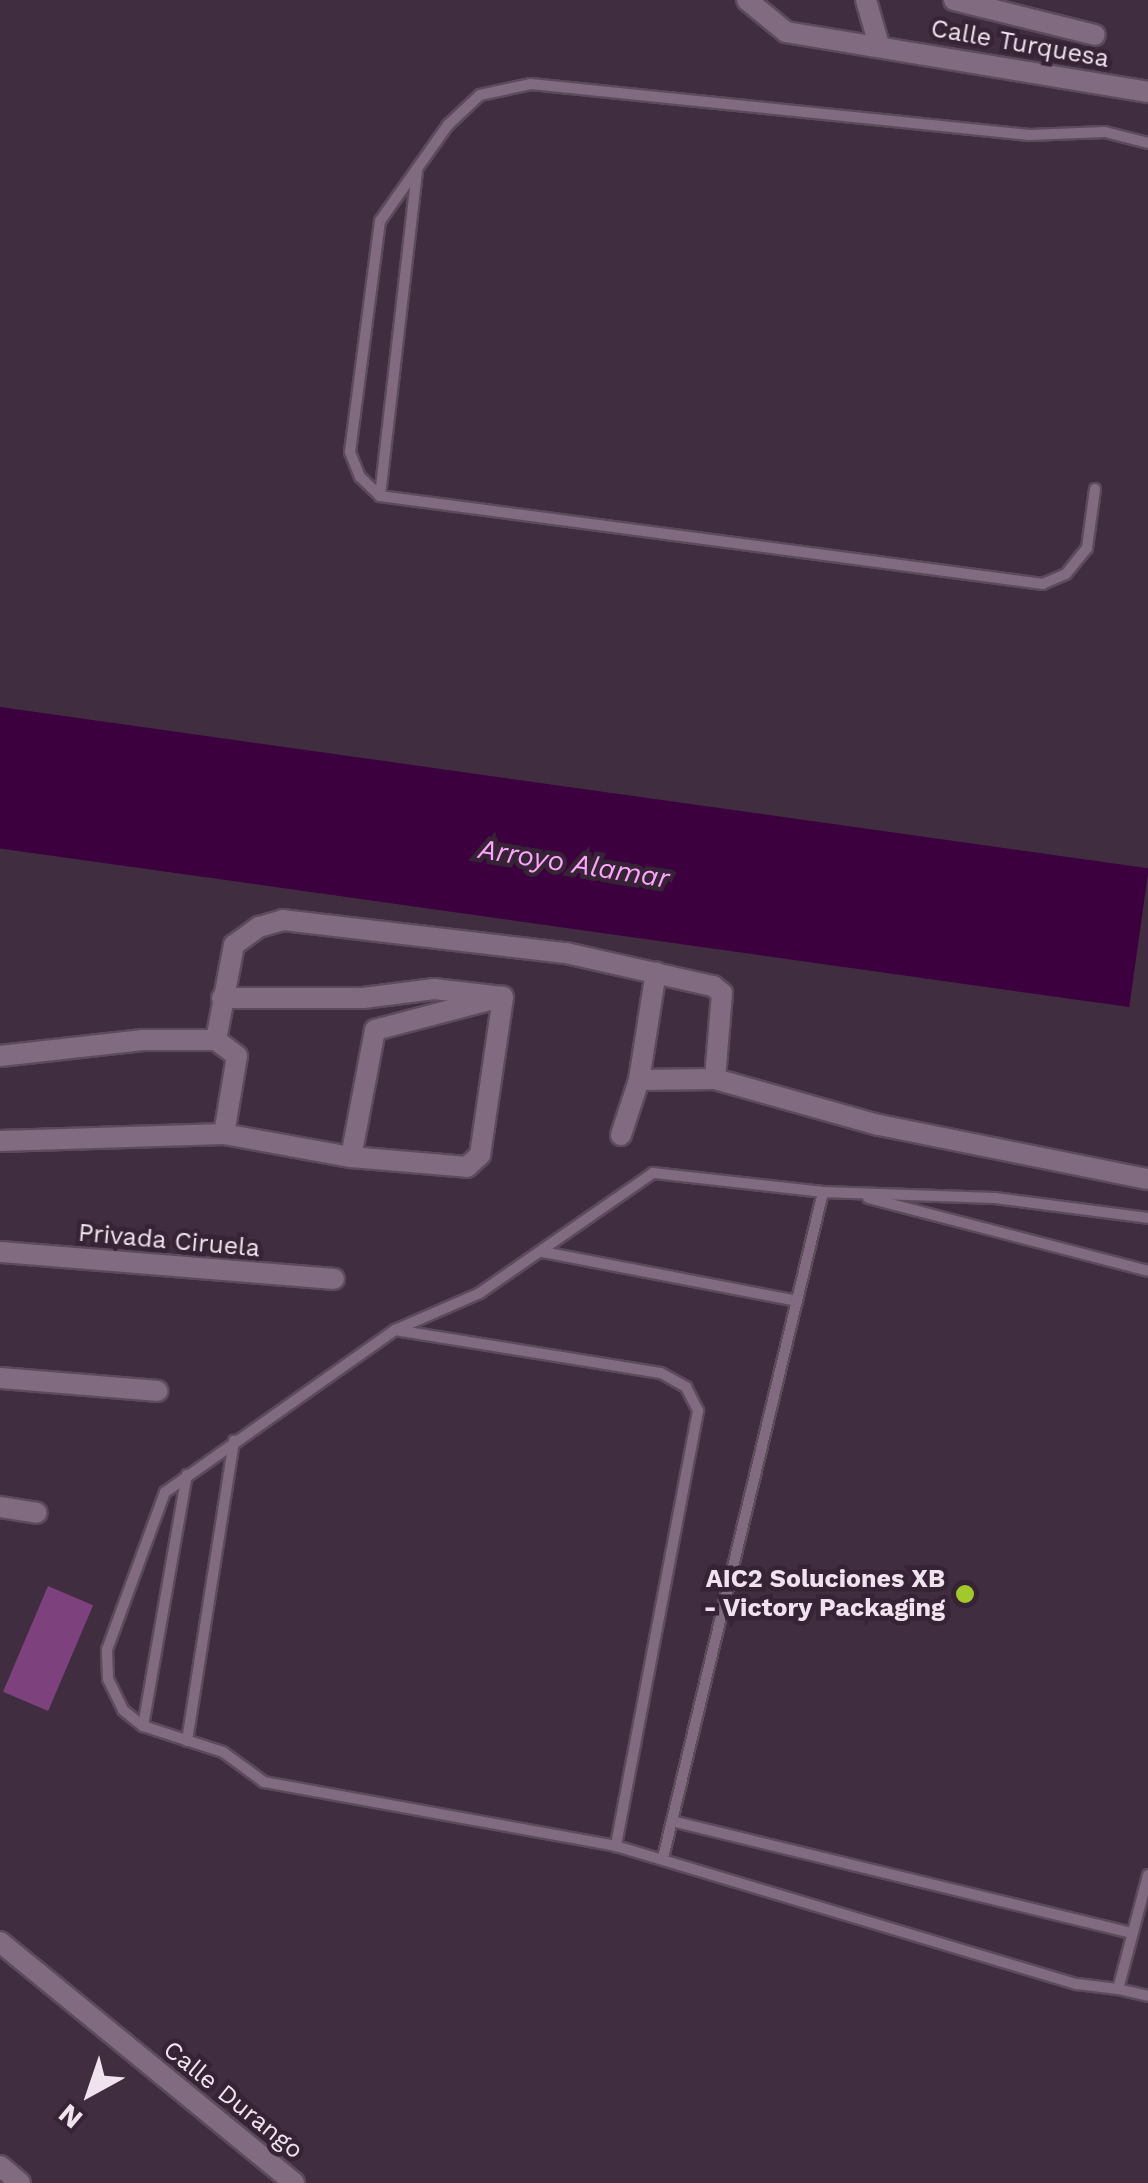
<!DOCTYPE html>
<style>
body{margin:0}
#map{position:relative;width:1148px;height:2183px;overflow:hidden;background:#412d40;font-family:"Work Sans",sans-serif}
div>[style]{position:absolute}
.green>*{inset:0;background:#7d417d;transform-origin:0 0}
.water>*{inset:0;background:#3c003e;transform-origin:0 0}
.roads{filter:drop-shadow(2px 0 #5b4b5b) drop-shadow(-2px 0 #5b4b5b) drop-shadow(0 2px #5b4b5b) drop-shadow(0 -2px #5b4b5b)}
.lane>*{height:10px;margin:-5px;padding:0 5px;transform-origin:5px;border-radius:5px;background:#816b81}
.street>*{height:20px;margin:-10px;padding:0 10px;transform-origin:10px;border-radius:10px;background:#816b81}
.dots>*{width:28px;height:28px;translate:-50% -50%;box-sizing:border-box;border:5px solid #362336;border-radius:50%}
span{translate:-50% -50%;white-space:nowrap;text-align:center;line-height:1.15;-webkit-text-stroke:9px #362336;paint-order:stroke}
.street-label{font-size:25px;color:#f0e3ef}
.poi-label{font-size:25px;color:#f0e3ef;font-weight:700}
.right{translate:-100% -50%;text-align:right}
.water-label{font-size:28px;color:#fba4fa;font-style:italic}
.north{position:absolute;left:40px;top:2043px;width:100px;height:100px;-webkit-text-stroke:8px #362336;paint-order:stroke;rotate:220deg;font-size:28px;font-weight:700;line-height:40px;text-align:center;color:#f0e3ef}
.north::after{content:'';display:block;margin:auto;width:35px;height:45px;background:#f0e3ef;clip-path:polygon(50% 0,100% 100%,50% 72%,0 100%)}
</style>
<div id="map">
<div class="green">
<i style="left:48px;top:1586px;width:49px;height:115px;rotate:23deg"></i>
</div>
<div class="water">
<i style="left:0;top:707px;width:1160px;height:140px;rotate:8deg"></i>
</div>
<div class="roads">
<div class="lane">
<i style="left:1095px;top:489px;width:60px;rotate:97.7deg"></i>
<i style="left:1087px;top:548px;width:33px;rotate:129deg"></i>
<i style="left:1066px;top:574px;width:25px;rotate:157deg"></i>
<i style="left:1043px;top:584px;width:669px;rotate:-172.44deg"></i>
<i style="left:380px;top:496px;width:28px;rotate:-136deg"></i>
<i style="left:360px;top:477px;width:27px;rotate:-112deg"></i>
<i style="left:350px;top:452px;width:233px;rotate:-82.6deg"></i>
<i style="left:380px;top:221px;width:118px;rotate:-54.7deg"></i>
<i style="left:448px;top:125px;width:44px;rotate:-43.2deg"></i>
<i style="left:480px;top:95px;width:52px;rotate:-12.2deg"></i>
<i style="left:531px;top:84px;width:501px;rotate:5.85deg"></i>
<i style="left:1029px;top:135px;width:76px;rotate:-2.3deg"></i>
<i style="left:1105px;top:132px;width:44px;rotate:14.3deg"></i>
<i style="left:380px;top:496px;width:329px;rotate:-83.5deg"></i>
<i style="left:823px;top:1192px;width:171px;rotate:-173.6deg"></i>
<i style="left:653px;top:1173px;width:211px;rotate:145.3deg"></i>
<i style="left:480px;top:1293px;width:93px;rotate:156.5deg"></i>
<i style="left:395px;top:1330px;width:281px;rotate:144.8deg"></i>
<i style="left:165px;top:1492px;width:168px;rotate:110.2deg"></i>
<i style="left:107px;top:1650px;width:29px;rotate:88deg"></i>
<i style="left:108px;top:1679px;width:34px;rotate:64deg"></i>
<i style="left:123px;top:1710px;width:26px;rotate:39deg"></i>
<i style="left:143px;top:1726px;width:84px;rotate:18deg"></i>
<i style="left:223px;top:1752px;width:51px;rotate:36.2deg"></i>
<i style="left:264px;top:1782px;width:358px;rotate:10.3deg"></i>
<i style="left:616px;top:1846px;width:481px;rotate:16.7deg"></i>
<i style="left:1077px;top:1984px;width:41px;rotate:7deg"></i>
<i style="left:868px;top:1198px;width:289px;rotate:14.6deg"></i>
<i style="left:543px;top:1252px;width:259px;rotate:10.9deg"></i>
<i style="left:395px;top:1330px;width:269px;rotate:9.2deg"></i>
<i style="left:661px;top:1373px;width:29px;rotate:29deg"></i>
<i style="left:686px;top:1387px;width:27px;rotate:63deg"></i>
<i style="left:698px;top:1411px;width:443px;rotate:100.7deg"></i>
<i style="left:143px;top:1726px;width:255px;rotate:-80.1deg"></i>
<i style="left:187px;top:1741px;width:304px;rotate:-81.1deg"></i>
<i style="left:672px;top:1821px;width:474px;rotate:13.7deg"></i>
<i style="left:663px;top:1858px;width:685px;rotate:-76.49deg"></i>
<i style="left:823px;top:1192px;width:172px;rotate:2deg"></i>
<i style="left:995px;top:1198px;width:154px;rotate:7.4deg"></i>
<i style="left:1148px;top:1875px;width:118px;rotate:104.7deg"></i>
<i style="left:1118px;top:1989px;width:31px;rotate:13deg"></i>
</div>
<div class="street">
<i style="left:747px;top:0;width:50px;rotate:39.4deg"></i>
<i style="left:786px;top:32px;width:367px;rotate:9.4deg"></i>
<i style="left:866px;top:0;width:47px;rotate:73.9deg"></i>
<i style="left:954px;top:0;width:145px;rotate:13.9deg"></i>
<i style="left:222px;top:998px;width:141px"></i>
<i style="left:363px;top:998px;width:72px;rotate:-7.2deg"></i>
<i style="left:434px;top:989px;width:69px;rotate:6.6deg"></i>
<i style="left:216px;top:1040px;width:97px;rotate:-79.3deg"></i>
<i style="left:234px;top:945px;width:31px;rotate:-36deg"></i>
<i style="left:259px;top:927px;width:25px;rotate:-16deg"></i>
<i style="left:283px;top:920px;width:285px;rotate:6.7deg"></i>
<i style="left:566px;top:953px;width:151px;rotate:12.7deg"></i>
<i style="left:713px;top:986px;width:11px;rotate:38deg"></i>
<i style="left:722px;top:993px;width:86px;rotate:94.7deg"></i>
<i style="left:0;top:1056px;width:144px;rotate:-6.4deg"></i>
<i style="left:143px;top:1040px;width:73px"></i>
<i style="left:216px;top:1040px;width:26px;rotate:37deg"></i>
<i style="left:237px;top:1056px;width:79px;rotate:99.5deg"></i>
<i style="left:639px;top:1080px;width:76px;rotate:-0.8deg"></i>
<i style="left:715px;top:1079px;width:170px;rotate:15.7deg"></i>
<i style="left:879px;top:1125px;width:274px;rotate:11.4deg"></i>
<i style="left:621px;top:1135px;width:58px;rotate:-71.9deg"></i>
<i style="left:639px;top:1080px;width:109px;rotate:-81.1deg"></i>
<i style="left:0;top:1141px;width:224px;rotate:-1.8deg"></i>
<i style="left:224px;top:1134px;width:129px;rotate:10.3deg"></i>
<i style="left:351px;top:1157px;width:116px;rotate:4.9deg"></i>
<i style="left:467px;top:1167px;width:18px;rotate:-43deg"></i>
<i style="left:480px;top:1155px;width:160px;rotate:-81.7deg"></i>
<i style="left:351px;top:1157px;width:129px;rotate:-79.3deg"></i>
<i style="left:375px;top:1030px;width:118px;rotate:-14.7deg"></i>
<i style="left:0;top:1252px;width:335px;rotate:4.6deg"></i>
<i style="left:0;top:1378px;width:158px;rotate:4.7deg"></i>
<i style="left:0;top:1507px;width:37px;rotate:9deg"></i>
<i style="left:0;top:1942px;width:380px;rotate:39.3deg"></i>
<i style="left:0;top:2166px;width:26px;rotate:40deg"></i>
</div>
</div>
<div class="dots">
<i style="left:965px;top:1594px;background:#a1c929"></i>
</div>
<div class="street-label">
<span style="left:1020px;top:44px;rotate:10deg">Calle Turquesa</span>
<span style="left:169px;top:1241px;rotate:5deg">Privada Ciruela</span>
<span style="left:233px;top:2100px;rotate:39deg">Calle Durango</span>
</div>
<div class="poi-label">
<span class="right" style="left:945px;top:1594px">AIC2 Soluciones XB<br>- Victory Packaging</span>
</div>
<div class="water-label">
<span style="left:574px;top:864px;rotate:9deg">Arroyo Alamar</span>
</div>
<div class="north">N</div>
</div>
